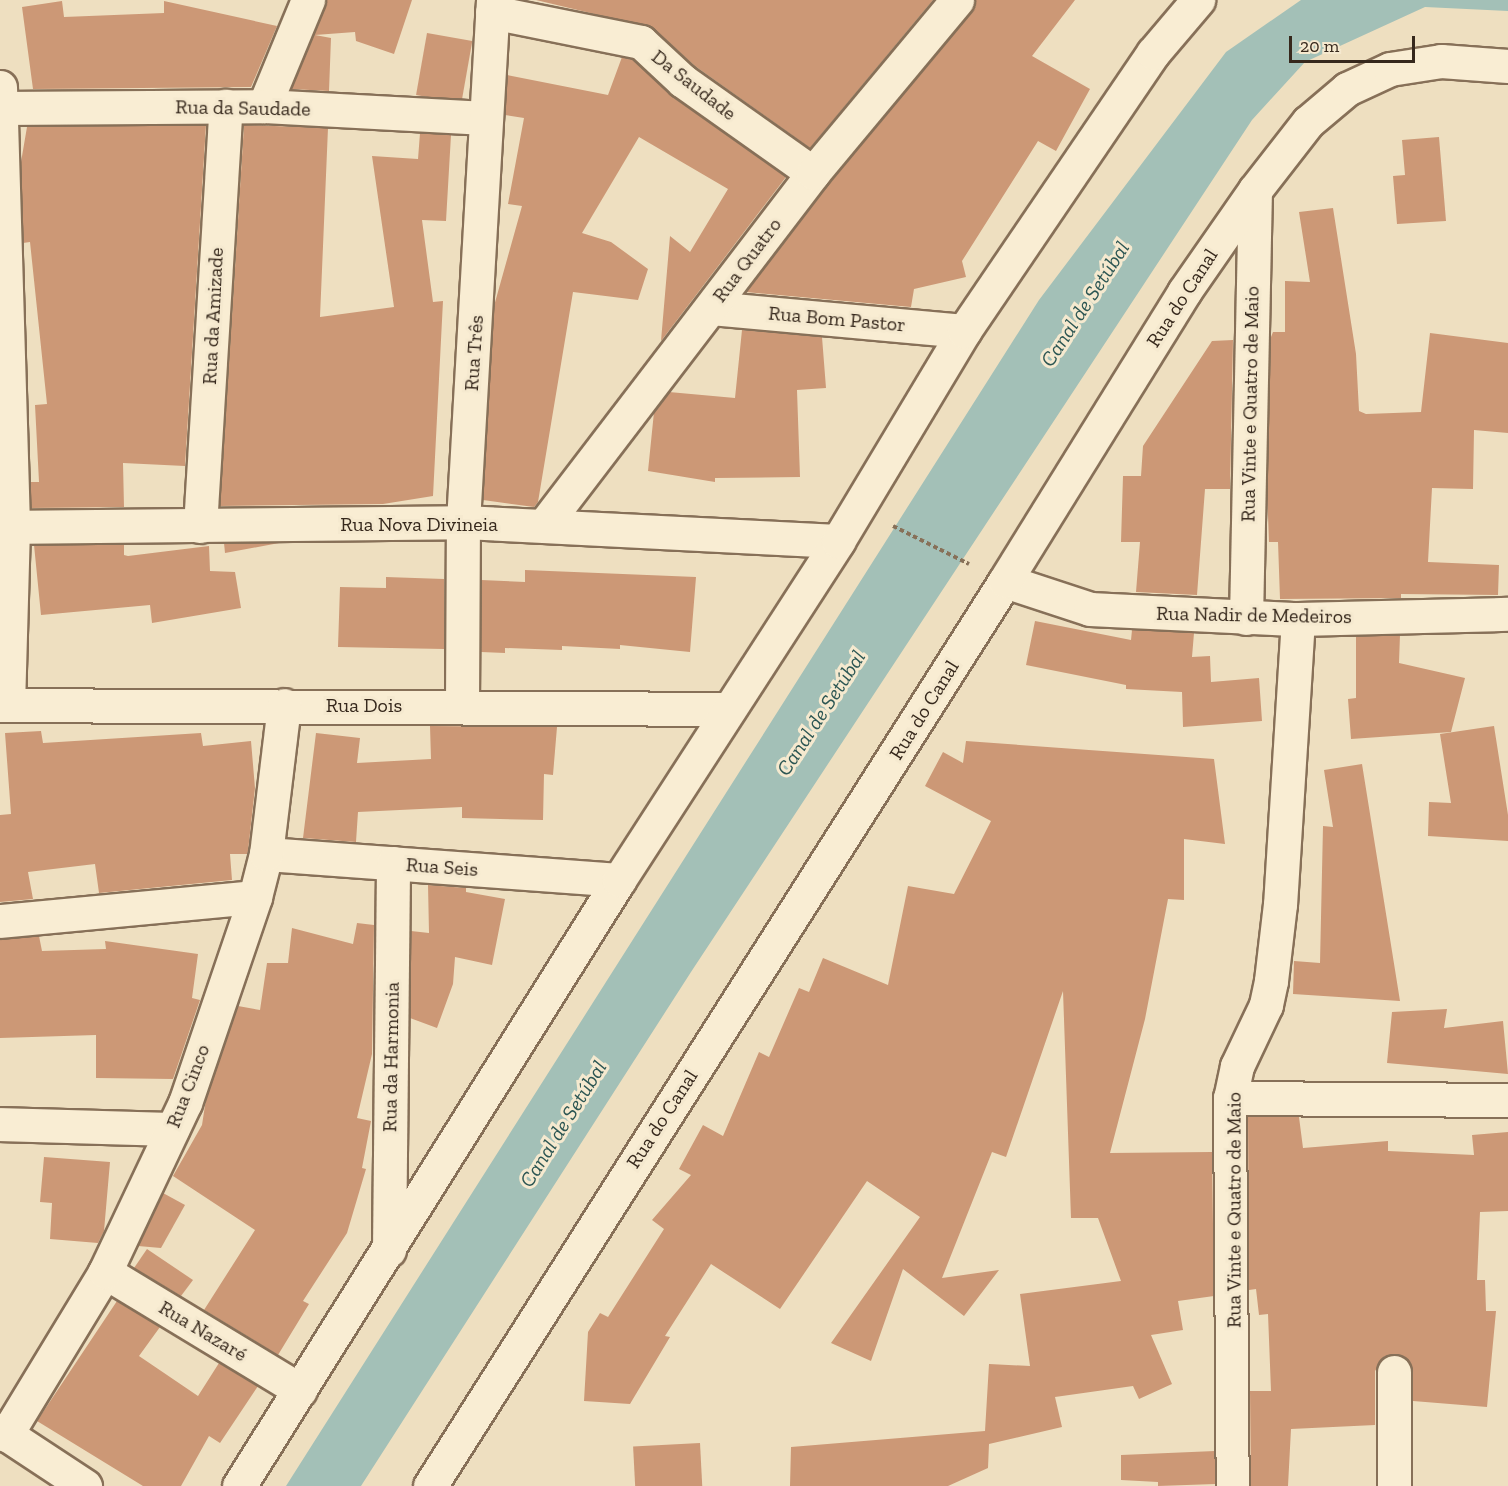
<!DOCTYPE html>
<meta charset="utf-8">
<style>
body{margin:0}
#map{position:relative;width:1508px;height:1486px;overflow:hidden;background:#eedfc0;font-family:"Zilla Slab",serif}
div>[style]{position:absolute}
.water>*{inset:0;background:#a3c0b7}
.building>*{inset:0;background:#cc9876;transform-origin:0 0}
.path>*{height:4px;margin-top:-2px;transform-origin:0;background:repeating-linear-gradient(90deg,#877058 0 4.5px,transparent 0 7.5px)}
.roads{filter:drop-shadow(2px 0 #877058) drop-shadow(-2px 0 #877058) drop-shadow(0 2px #877058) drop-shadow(0 -2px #877058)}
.pedestrian>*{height:32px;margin:-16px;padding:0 16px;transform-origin:16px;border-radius:16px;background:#f9edd3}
.minor>*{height:33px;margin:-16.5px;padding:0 16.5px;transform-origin:16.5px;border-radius:16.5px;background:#f9edd3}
.tertiary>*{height:33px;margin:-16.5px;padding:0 16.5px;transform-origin:16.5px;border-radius:16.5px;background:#f9edd3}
span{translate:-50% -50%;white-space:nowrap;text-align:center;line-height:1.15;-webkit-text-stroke:6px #f5e9cf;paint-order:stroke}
.street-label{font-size:20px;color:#36281c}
.water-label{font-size:21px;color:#2c5653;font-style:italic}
.scale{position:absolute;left:1289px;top:36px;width:126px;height:27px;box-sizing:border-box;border:3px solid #36281c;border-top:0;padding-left:8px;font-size:18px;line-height:21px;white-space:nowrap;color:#36281c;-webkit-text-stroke:4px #f5e9cf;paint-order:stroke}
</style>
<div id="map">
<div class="water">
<i style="clip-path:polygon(1301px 0,1508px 0,1508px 11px,1425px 7px,1305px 62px,1252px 120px,691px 972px,361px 1486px,286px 1486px,1039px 300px,1226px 52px)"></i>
</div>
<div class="building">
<i style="clip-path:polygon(326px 0,412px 0,394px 54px,356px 41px,355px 32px,315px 35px,331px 38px,329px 91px,291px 89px)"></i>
<i style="clip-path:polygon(536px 0,933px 0,810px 148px,695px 66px,653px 28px)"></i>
<i style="clip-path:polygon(975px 0,1075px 0,1032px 56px,1090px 89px,1056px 151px,1038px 141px,962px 261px,966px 277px,914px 289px,911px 307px,746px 292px,828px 185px,971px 12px)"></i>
<i style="clip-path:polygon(62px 1px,64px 17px,164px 13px,164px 1px,277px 26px,251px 87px,33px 89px,22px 7px)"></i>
<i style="left:427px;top:33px;width:46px;height:63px;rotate:10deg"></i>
<i style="clip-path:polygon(622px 57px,632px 59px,672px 96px,786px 177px,661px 341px,670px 236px,690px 252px,728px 189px,639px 137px,582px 233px,611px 242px,648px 269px,638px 300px,573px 292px,538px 502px,534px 507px,483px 500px,494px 306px,522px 206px,508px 204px,524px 118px,505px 115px,507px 75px,608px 95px)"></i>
<i style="clip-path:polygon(206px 125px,185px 466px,123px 463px,124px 507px,31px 508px,30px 482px,39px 482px,35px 405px,47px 404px,30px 242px,23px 243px,21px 162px,27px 127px)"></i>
<i style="clip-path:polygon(244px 125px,328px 128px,320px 317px,394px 307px,372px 156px,418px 159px,420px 133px,451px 135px,446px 221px,422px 220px,433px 302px,443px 301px,433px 496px,383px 504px,220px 506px)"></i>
<i style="clip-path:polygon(1439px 137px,1446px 221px,1397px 224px,1393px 176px,1405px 175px,1402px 140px)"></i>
<i style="clip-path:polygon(1333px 208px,1356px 354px,1359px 411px,1366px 414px,1421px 412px,1430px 333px,1508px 343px,1508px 433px,1474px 430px,1473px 489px,1432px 488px,1428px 562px,1499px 565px,1498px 595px,1401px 594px,1401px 598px,1280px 599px,1278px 542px,1269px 542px,1267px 489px,1271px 337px,1273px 332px,1285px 332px,1285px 281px,1310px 282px,1299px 212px)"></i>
<i style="clip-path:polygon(742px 330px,822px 337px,826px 388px,797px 390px,800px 477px,715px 478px,715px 482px,648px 471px,654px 412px,669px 392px,735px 398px)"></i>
<i style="clip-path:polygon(1233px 340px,1230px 489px,1205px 489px,1197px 595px,1136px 592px,1140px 542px,1121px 542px,1123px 476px,1141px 476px,1143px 446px,1212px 341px)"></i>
<i style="clip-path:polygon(224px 543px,279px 543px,225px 553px)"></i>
<i style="clip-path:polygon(124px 544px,124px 555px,128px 556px,209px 546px,210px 571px,235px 572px,241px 608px,152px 623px,150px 605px,41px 615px,34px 545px)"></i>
<i style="clip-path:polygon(525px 570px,696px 577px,690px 652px,620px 645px,620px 649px,562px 646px,562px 650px,505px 648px,505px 653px,481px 652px,481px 580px,525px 582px)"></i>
<i style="clip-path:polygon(386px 577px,444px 579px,444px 649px,338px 647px,340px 587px,386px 588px)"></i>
<i style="clip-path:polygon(1035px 621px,1131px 640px,1132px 630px,1194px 633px,1192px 657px,1210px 656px,1211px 682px,1259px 678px,1262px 721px,1183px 727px,1182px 692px,1126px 689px,1126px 685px,1026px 665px)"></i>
<i style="clip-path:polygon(1400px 635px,1399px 663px,1465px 678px,1451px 732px,1351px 739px,1348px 699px,1356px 698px,1356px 636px)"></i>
<i style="clip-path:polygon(430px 726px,557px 727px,553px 775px,544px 774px,543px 820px,462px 818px,462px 807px,358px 812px,356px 842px,303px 838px,316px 733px,360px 738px,357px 763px,431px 759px)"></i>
<i style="clip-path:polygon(1494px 726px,1508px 815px,1508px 841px,1428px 836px,1429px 802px,1451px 803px,1440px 734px)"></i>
<i style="clip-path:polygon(41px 731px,43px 743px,201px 733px,203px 746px,251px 741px,255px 788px,248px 851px,247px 854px,230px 854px,232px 880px,99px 893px,95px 864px,28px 872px,33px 899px,0 902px,0 815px,11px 814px,5px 733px)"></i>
<i style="clip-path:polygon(966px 741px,1214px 759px,1225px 844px,1184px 839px,1184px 900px,1168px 899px,1145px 1019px,1110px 1153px,1212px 1152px,1214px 1296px,1178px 1301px,1183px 1330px,1151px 1335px,1172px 1384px,1139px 1399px,1133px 1386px,1055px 1397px,1062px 1427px,989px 1444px,988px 1468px,948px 1486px,790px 1486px,791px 1447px,985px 1431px,989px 1364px,1030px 1366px,1020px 1294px,1121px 1281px,1098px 1218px,1071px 1218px,1063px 991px,1006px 1157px,992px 1152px,942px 1278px,999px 1270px,964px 1316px,903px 1269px,871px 1361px,831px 1343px,920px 1217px,867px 1181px,780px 1309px,711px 1264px,665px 1336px,670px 1337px,630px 1404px,584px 1401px,588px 1332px,600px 1313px,608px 1317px,664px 1229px,652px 1220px,691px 1175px,679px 1169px,703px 1125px,723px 1136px,759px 1052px,769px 1057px,799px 988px,809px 992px,823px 958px,888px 985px,908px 886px,954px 894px,991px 821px,925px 786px,943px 752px,963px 763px)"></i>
<i style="clip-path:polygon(1362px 764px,1400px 1001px,1293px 994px,1294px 961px,1320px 963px,1323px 826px,1333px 827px,1324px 770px)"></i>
<i style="clip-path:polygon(428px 885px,466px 888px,466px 892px,505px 899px,492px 965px,455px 957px,453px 984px,437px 1028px,410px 1018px,411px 931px,429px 933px)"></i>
<i style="clip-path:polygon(357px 923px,374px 925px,372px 1054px,357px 1118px,371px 1121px,362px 1168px,366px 1169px,347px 1233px,303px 1301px,309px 1304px,278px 1355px,204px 1310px,255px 1230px,173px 1176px,202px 1125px,206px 1099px,238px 1006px,260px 1010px,267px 963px,288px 963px,292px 928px,353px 944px)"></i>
<i style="clip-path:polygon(39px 936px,42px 951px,106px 949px,105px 941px,198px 954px,192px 998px,200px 1000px,173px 1079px,96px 1078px,96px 1035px,0 1038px,0 939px)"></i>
<i style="clip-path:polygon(1447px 1009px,1444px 1028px,1503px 1021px,1508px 1074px,1387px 1063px,1392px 1012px)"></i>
<i style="clip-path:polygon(1248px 1117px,1299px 1117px,1303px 1148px,1388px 1141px,1388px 1151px,1474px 1155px,1472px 1135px,1508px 1132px,1508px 1211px,1480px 1212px,1477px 1280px,1485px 1280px,1486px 1311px,1496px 1311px,1487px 1407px,1413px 1401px,1410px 1362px,1403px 1356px,1385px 1356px,1375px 1371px,1375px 1425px,1291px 1429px,1288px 1486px,1251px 1486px,1250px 1391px,1271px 1391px,1268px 1314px,1259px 1315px,1256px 1289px,1249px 1290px)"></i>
<i style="clip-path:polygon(44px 1157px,110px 1162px,104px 1231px,98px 1243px,50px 1239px,52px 1203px,40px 1202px)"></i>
<i style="clip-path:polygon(163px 1193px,185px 1205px,161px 1248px,138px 1246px)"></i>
<i style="clip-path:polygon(147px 1249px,193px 1280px,181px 1296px,134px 1268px)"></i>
<i style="clip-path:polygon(117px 1301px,160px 1327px,139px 1356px,198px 1396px,219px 1363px,258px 1386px,220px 1443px,209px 1436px,181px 1486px,143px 1486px,37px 1421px)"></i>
<i style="left:700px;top:1443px;width:43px;height:67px;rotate:87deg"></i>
<i style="clip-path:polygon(1215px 1451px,1215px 1484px,1158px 1486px,1158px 1482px,1121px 1480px,1121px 1455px)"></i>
</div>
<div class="path">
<i style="left:893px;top:526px;width:85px;rotate:26.6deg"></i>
</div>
<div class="roads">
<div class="pedestrian">
<i style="left:1230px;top:1098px;width:388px;rotate:89.6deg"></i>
</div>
<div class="minor">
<i style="left:492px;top:12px;width:152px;rotate:11.4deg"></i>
<i style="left:641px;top:42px;width:57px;rotate:42.9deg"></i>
<i style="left:683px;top:81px;width:159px;rotate:35.3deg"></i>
<i style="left:0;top:87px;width:440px;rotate:88.3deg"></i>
<i style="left:13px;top:527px;width:177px;rotate:91.6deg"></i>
<i style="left:264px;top:106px;width:115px;rotate:-67.5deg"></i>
<i style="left:0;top:108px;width:264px;rotate:-0.4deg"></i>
<i style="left:264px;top:106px;width:222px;rotate:3.1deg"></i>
<i style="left:711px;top:308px;width:254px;rotate:5.2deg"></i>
<i style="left:544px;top:525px;width:443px;rotate:-52.6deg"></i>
<i style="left:813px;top:173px;width:225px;rotate:-50.2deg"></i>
<i style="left:200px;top:526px;width:421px;rotate:-86.5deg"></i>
<i style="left:0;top:527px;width:463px;rotate:-0.6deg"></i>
<i style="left:463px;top:522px;width:375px;rotate:2.9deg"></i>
<i style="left:1005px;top:581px;width:89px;rotate:18.2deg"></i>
<i style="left:1090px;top:609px;width:208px;rotate:2.8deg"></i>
<i style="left:1298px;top:619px;width:210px;rotate:-1.4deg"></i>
<i style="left:1246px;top:618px;width:428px;rotate:-88.8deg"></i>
<i style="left:1298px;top:619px;width:286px;rotate:93.6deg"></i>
<i style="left:1280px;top:904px;width:78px;rotate:96.7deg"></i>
<i style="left:1271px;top:981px;width:25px;rotate:102deg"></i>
<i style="left:1266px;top:1005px;width:68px;rotate:115.4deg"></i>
<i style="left:1237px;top:1066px;width:33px;rotate:102deg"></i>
<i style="left:1230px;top:1098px;width:278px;rotate:0.4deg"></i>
<i style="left:0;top:705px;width:729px;rotate:0.31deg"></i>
<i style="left:462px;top:705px;width:183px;rotate:-89.7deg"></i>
<i style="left:463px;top:522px;width:523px;rotate:-86.71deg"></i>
<i style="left:266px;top:854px;width:354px;rotate:4.2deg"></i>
<i style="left:0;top:921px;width:256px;rotate:-5.4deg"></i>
<i style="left:0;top:1124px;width:172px;rotate:1.7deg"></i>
<i style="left:389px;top:1250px;width:387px;rotate:-89.4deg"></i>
<i style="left:105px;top:1272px;width:228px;rotate:31.2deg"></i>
<i style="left:0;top:1430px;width:102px;rotate:33.4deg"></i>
<i style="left:6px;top:1435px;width:191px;rotate:-58.7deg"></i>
<i style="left:105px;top:1272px;width:187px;rotate:-64.7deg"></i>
<i style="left:185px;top:1103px;width:218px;rotate:-71.2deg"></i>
<i style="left:255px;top:897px;width:44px;rotate:-75.7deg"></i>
<i style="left:266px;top:854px;width:150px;rotate:-83.1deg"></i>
<i style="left:1394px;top:1486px;width:114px;rotate:-90deg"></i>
</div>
<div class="tertiary">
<i style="left:239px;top:1486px;width:715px;rotate:-57.91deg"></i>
<i style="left:619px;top:880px;width:404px;rotate:-57.1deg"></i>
<i style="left:838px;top:541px;width:245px;rotate:-59deg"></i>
<i style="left:964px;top:331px;width:336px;rotate:-55.8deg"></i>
<i style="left:1153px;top:53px;width:70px;rotate:-49.7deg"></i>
<i style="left:430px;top:1486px;width:1072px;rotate:-57.57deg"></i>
<i style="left:1005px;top:581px;width:340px;rotate:-58.2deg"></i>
<i style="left:1184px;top:292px;width:124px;rotate:-55.2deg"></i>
<i style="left:1255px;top:190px;width:86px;rotate:-52.1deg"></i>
<i style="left:1308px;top:122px;width:51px;rotate:-40.2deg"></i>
<i style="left:1347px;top:89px;width:47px;rotate:-24.9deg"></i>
<i style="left:1390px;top:69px;width:52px;rotate:-8.9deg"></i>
<i style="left:1441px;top:61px;width:67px;rotate:4.3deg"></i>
</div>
</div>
<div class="street-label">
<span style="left:694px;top:85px;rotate:38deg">Da Saudade</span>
<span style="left:243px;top:108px;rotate:1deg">Rua da Saudade</span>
<span style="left:747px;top:260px;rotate:-53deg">Rua Quatro</span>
<span style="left:1182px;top:298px;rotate:-57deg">Rua do Canal</span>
<span style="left:213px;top:316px;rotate:-87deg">Rua da Amizade</span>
<span style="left:837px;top:319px;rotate:5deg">Rua Bom Pastor</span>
<span style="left:474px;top:353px;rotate:-86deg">Rua Três</span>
<span style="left:1250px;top:404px;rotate:-89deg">Rua Vinte e Quatro de Maio</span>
<span style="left:419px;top:524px">Rua Nova Divineia</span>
<span style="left:1254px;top:615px;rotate:1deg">Rua Nadir de Medeiros</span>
<span style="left:364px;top:705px">Rua Dois</span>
<span style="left:924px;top:710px;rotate:-58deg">Rua do Canal</span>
<span style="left:442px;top:867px;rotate:4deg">Rua Seis</span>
<span style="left:391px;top:1057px;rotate:-89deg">Rua da Harmonia</span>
<span style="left:188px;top:1086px;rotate:-69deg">Rua Cinco</span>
<span style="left:662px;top:1119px;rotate:-57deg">Rua do Canal</span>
<span style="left:1234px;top:1210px;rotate:-90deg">Rua Vinte e Quatro de Maio</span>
<span style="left:203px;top:1331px;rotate:31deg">Rua Nazaré</span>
</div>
<div class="water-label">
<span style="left:1085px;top:304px;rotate:-57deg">Canal de Setúbal</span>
<span style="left:821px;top:713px;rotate:-57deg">Canal de Setúbal</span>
<span style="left:563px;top:1124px;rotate:-58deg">Canal de Setúbal</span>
</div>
<div class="scale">20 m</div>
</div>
